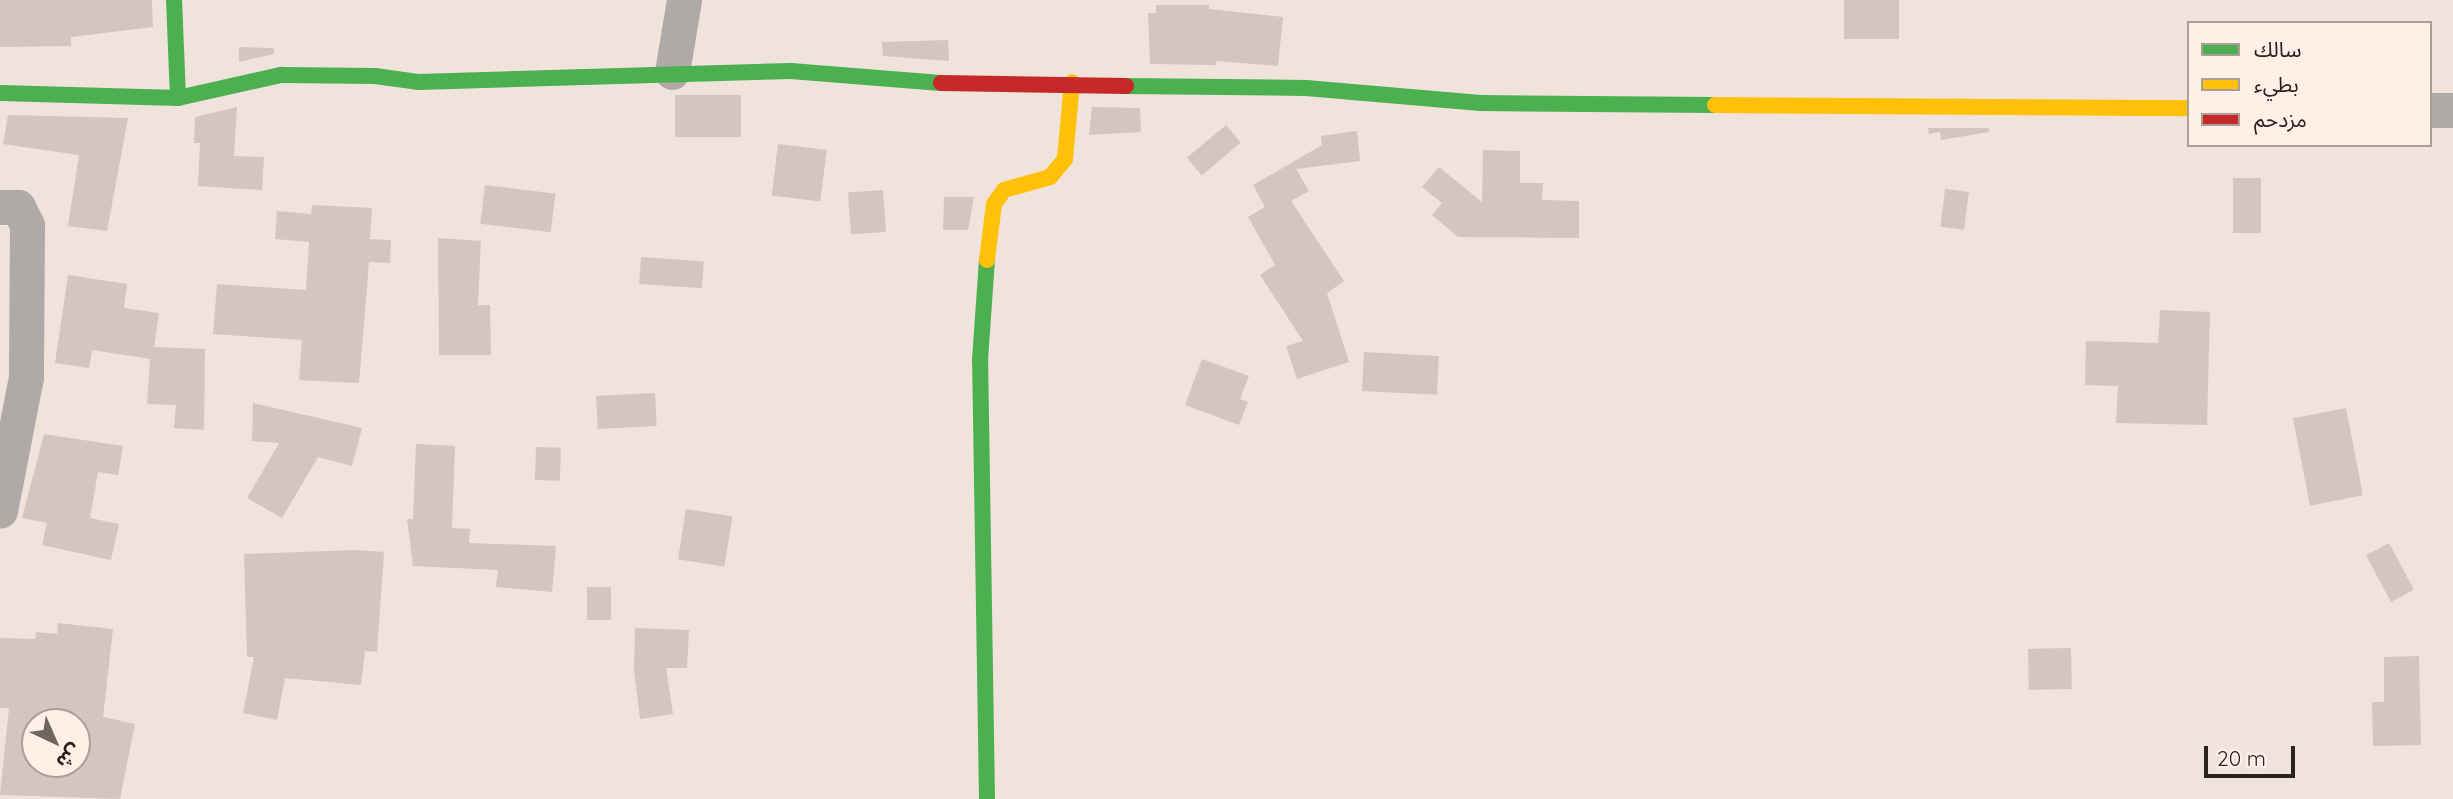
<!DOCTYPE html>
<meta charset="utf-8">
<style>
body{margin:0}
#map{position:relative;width:2453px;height:799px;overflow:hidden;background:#f0e3db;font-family:Quicksand,"Noto Sans Arabic",sans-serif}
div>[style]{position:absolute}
.building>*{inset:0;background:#d5c4c0;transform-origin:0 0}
.street>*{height:35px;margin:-17.5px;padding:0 17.5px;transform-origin:17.5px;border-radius:17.5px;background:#afa9a7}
.fast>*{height:16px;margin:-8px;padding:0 8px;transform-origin:8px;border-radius:8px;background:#4caf50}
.slow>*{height:16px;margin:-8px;padding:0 8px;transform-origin:8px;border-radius:8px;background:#ffc107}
.jam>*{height:16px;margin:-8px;padding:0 8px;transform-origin:8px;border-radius:8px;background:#c62828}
span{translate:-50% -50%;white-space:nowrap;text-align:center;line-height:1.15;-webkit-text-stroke:5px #fff0e7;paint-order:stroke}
.legend{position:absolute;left:2187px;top:21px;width:245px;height:126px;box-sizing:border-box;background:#fff0e7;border:2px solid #aa9e96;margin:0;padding:9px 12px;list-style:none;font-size:21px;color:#2b221d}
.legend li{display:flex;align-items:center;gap:14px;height:35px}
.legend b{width:35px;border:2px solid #aa9e96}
.north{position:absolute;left:21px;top:708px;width:70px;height:70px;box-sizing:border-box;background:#fff0e7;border:2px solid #aa9e96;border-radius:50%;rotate:136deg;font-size:19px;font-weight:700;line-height:28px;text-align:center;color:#2b221d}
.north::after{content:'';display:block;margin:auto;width:24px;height:32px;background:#706660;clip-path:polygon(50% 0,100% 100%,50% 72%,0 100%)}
.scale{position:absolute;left:2204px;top:746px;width:91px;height:32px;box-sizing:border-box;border:4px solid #2b221d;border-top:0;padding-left:9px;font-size:21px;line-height:24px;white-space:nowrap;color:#2b221d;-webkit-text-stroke:5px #fff0e7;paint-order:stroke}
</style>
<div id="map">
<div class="building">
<i style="clip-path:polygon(0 0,152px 0,153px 27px,71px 37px,71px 46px,0 47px)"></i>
<i style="left:1844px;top:0;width:55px;height:39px"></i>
<i style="clip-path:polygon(1156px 5px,1209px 5px,1209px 9px,1283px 17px,1278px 66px,1216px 61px,1216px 65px,1150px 64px,1148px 13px,1156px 13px)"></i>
<i style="clip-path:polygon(948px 40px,949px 61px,883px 56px,882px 42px)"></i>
<i style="clip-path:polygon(239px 47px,274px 48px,274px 54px,239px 62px)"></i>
<i style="left:741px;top:95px;width:42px;height:66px;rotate:90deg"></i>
<i style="clip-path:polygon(237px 107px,234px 156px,264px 157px,262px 190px,198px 186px,200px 143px,194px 143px,195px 117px)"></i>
<i style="clip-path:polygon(1092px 107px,1140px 108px,1141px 132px,1089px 135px)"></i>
<i style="clip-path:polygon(8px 115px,128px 118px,107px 231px,68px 226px,79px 155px,3px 144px)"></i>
<i style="left:1226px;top:125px;width:23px;height:51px;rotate:50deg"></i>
<i style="clip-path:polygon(1928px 128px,1989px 128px,1989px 132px,1941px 140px,1940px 132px,1929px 134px)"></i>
<i style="clip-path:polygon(1357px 131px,1360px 161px,1296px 169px,1309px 191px,1291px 201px,1344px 281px,1327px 293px,1349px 362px,1297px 379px,1286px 346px,1303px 341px,1260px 275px,1275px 265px,1248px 217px,1265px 207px,1253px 185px,1322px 145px,1321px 136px)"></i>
<i style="left:778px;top:144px;width:49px;height:52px;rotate:7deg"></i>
<i style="clip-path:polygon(1483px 150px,1520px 151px,1520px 183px,1543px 183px,1542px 200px,1579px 201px,1579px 238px,1458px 237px,1432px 215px,1442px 203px,1422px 187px,1439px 167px,1482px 202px)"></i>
<i style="left:2233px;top:178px;width:28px;height:55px"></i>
<i style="left:485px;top:185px;width:71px;height:39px;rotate:7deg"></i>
<i style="left:1945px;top:189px;width:24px;height:38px;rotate:7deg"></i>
<i style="left:883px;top:190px;width:42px;height:35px;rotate:86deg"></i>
<i style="clip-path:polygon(944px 197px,974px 197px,968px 230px,943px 230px)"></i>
<i style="clip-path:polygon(312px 205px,372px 208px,370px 239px,391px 240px,390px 263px,369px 262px,359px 383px,299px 380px,302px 340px,213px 334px,217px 284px,306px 290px,309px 242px,275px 239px,277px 211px,311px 214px)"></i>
<i style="clip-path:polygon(438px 238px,481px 241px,478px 305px,490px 305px,491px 355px,439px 355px)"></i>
<i style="left:641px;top:257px;width:63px;height:27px;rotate:4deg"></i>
<i style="clip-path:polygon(68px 275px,127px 284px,124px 308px,159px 313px,154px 347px,205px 349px,204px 430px,174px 428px,176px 405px,147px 404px,150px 359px,92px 350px,89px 368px,55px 363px)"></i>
<i style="clip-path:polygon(2160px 310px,2210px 312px,2207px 425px,2116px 423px,2118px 386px,2085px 385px,2086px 341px,2158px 343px)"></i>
<i style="left:1364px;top:352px;width:75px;height:39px;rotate:3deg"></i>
<i style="clip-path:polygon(1202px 359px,1249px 376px,1240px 399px,1248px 402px,1239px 425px,1185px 405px)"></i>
<i style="left:655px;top:393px;width:33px;height:59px;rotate:87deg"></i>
<i style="clip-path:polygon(253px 403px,362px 428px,352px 466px,318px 457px,282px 518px,247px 498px,279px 443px,252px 441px)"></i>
<i style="left:2346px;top:408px;width:89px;height:54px;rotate:79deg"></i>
<i style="clip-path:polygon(44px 434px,123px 446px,118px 475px,98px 472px,90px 518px,119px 524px,111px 560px,42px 545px,47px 523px,22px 518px)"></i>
<i style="clip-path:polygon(416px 444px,455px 446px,452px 528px,470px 529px,469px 543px,556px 546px,552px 592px,496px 587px,498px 570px,413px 566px,407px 519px,413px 519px)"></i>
<i style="left:536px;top:447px;width:25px;height:33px;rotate:2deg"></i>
<i style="left:686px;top:509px;width:47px;height:51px;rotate:9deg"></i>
<i style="left:2389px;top:543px;width:53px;height:26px;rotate:62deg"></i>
<i style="clip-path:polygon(355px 550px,384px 552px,377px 652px,365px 651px,361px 685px,285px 678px,277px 720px,243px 713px,254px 657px,247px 657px,244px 554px)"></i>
<i style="left:611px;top:587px;width:33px;height:24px;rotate:90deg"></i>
<i style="clip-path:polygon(evenodd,58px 623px,113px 629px,103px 717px,135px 724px,120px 799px,0 795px,9px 708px,0 708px,0 638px,35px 639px,36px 632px,57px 634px,58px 623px,35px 722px,77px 722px,77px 764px,35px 764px,35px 722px)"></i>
<i style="clip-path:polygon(635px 628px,689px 630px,687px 668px,666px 668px,673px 714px,640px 719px,634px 670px)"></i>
<i style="left:2071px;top:648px;width:41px;height:43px;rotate:89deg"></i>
<i style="clip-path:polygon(2419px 656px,2421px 745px,2373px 746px,2372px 702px,2384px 702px,2384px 657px)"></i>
</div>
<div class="street">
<i style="left:672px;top:72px;width:73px;rotate:-80.5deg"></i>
<i style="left:2430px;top:110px;width:23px"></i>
<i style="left:0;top:207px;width:18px"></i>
<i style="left:18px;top:207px;width:20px;rotate:63deg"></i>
<i style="left:27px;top:225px;width:152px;rotate:90.4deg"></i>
<i style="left:26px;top:377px;width:136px;rotate:101deg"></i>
</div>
<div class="fast">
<i style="left:1126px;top:86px;width:180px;rotate:0.6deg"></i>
<i style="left:1306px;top:88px;width:175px;rotate:4.9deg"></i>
<i style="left:1480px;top:103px;width:235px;rotate:0.5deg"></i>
<i style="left:0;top:93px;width:178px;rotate:1.6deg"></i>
<i style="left:178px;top:98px;width:98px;rotate:-92.3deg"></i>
<i style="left:178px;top:98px;width:106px;rotate:-12.6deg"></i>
<i style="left:281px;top:75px;width:94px;rotate:0.6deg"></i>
<i style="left:375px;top:76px;width:43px;rotate:7.9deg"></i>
<i style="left:418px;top:82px;width:373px;rotate:-1.7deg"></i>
<i style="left:791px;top:71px;width:150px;rotate:4.6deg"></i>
<i style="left:987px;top:799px;width:439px;rotate:-90.9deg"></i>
<i style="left:980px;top:360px;width:100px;rotate:-86deg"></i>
</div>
<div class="slow">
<i style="left:1715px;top:105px;width:474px;rotate:0.4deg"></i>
<i style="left:987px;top:260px;width:56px;rotate:-82.9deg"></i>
<i style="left:994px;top:204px;width:17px;rotate:-54deg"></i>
<i style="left:1004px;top:190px;width:48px;rotate:-15.8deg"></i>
<i style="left:1050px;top:177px;width:23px;rotate:-50deg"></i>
<i style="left:1065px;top:159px;width:77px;rotate:-84.8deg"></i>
</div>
<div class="jam">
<i style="left:941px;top:83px;width:185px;rotate:0.9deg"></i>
</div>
<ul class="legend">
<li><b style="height:9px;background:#4caf50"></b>سالك</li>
<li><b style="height:9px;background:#ffc107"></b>بطيء</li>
<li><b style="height:9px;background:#c62828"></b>مزدحم</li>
</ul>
<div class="north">ش</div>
<div class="scale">20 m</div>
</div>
